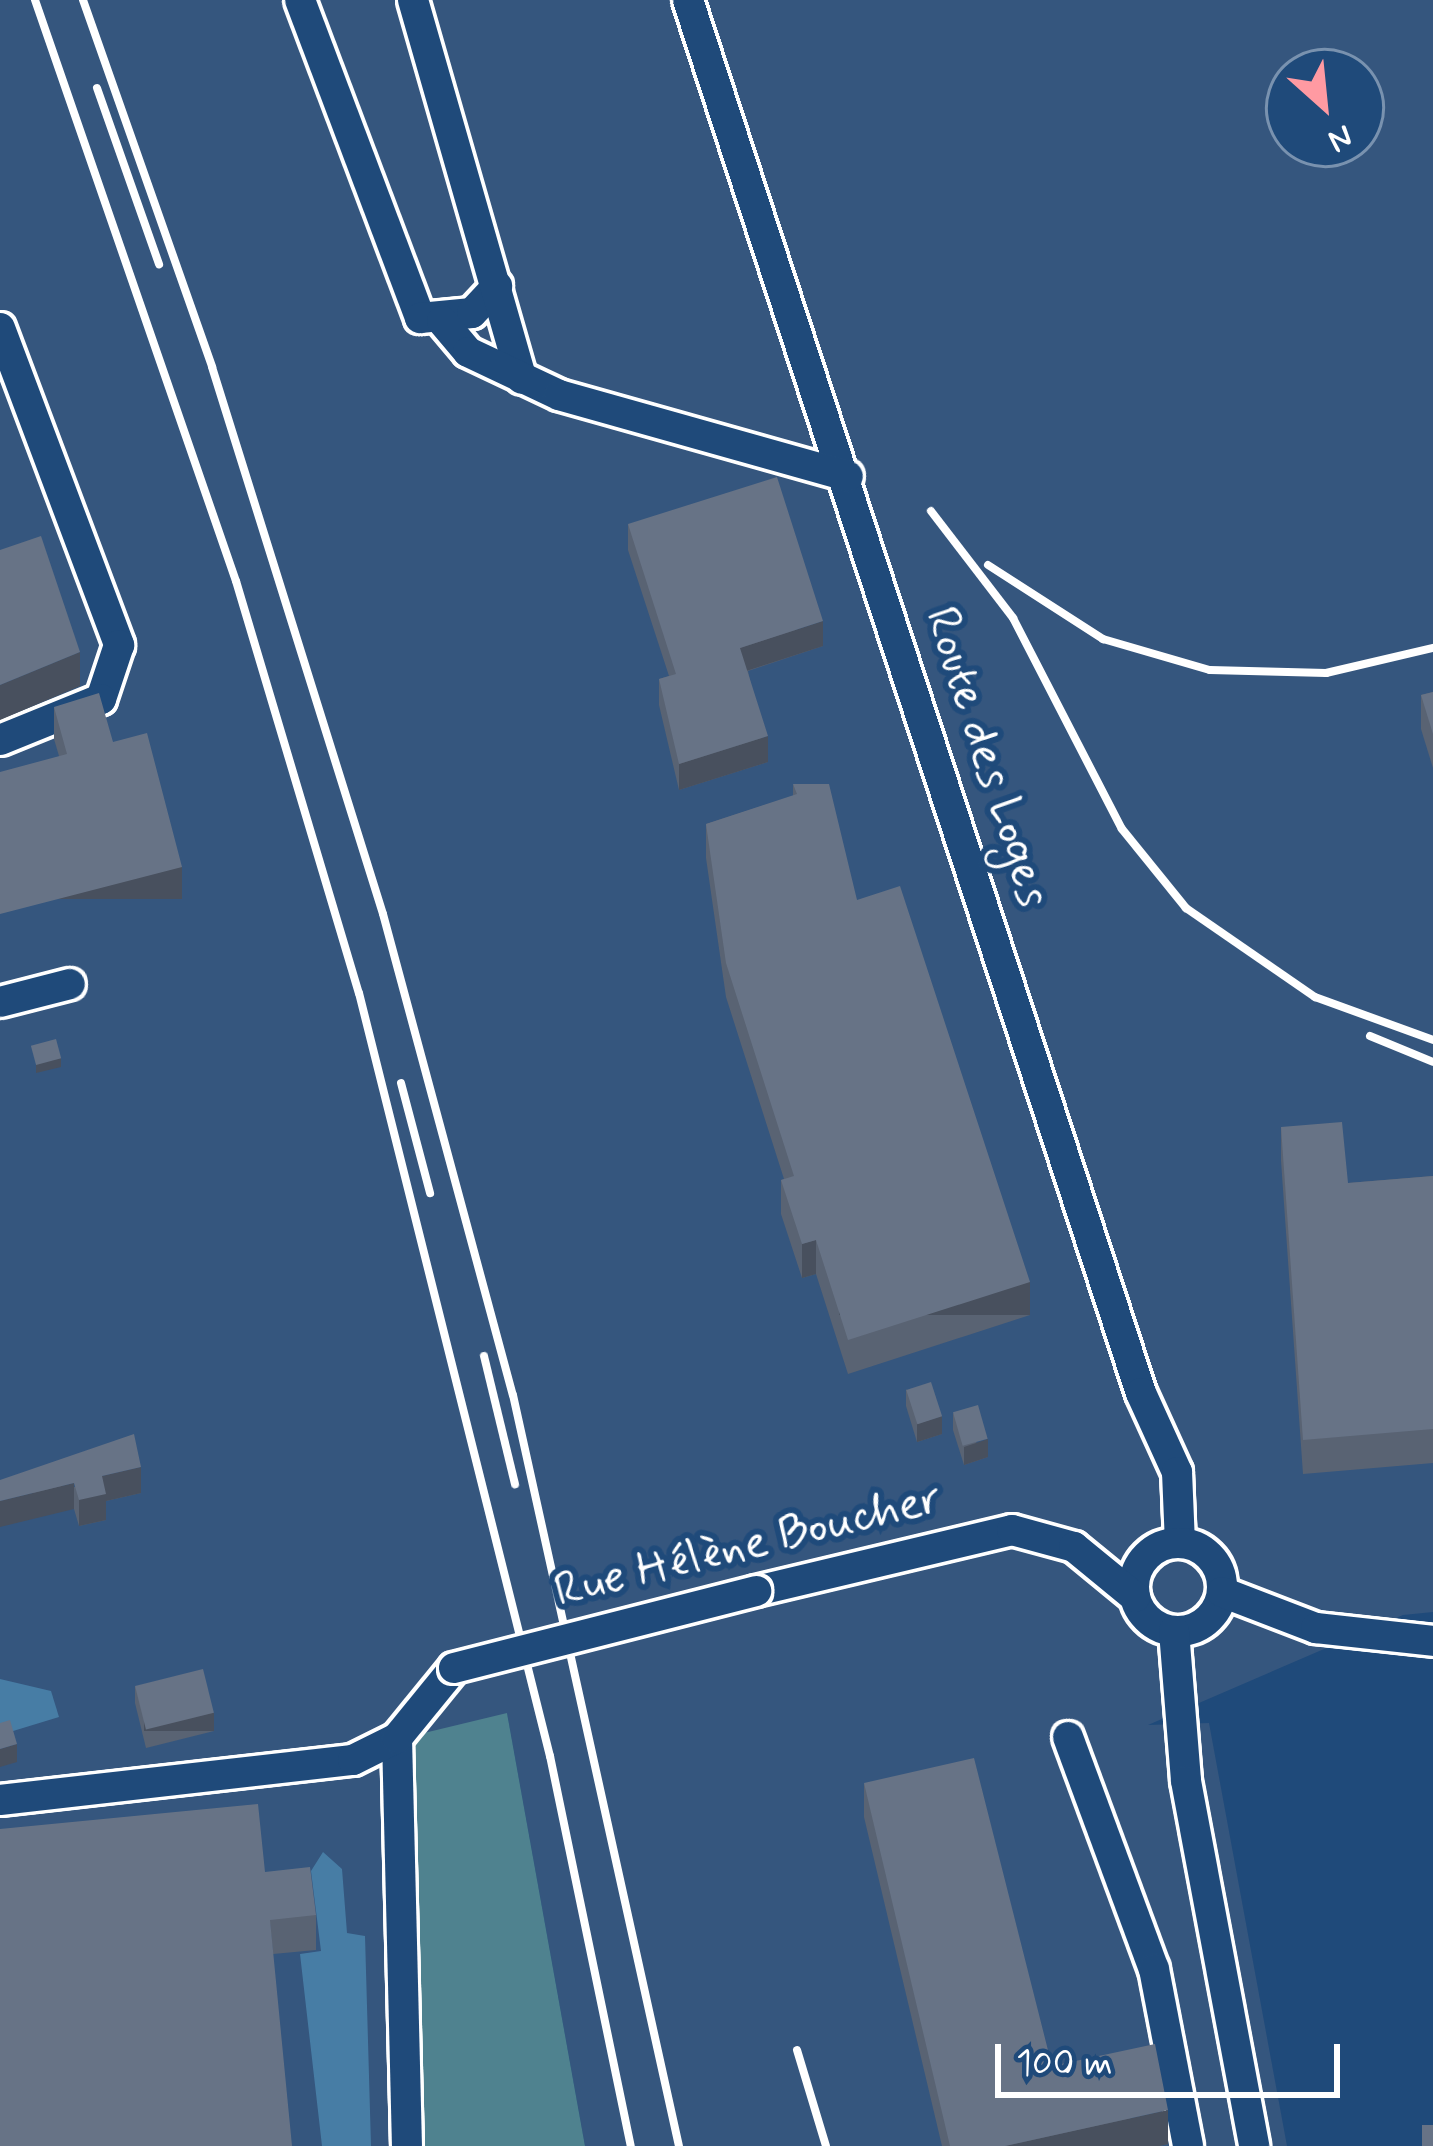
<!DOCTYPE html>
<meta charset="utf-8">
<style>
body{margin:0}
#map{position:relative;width:1433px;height:2146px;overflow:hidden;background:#1f4a7a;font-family:Mynerve,sans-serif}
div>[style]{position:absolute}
.built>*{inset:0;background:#35567e}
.green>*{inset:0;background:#4f828f}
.water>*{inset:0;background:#477da5}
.roads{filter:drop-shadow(3px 0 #fff) drop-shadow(-3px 0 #fff) drop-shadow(0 3px #fff) drop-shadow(0 -3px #fff)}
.minor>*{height:30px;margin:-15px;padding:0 15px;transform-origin:15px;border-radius:15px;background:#1f4a7a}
.minor>.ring{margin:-15px;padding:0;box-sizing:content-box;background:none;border:30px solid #1f4a7a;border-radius:50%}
.rail>*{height:8px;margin:-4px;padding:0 4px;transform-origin:4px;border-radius:4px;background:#fff}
.bridges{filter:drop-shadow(3px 0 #fff) drop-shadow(-3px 0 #fff) drop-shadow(0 3px #fff) drop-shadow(0 -3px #fff)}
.minor-bridge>*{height:30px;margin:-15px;padding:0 15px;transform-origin:15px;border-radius:15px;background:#1f4a7a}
.wall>*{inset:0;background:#596373}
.shaded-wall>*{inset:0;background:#48505e;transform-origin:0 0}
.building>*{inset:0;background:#677386;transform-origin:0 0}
span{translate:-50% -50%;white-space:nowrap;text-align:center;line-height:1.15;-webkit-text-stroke:12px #1f4a7a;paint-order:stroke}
.street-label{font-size:48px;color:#fff}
.north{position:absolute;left:1265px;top:48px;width:120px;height:120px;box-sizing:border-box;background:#1f4a7a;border:3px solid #7992af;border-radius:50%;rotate:153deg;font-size:33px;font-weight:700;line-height:48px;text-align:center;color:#fff}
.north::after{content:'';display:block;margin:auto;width:42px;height:54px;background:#ff9aa2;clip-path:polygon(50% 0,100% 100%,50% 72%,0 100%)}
.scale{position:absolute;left:995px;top:2044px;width:345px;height:54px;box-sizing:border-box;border:6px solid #fff;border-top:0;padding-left:15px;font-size:36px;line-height:42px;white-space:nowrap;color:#fff;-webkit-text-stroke:9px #1f4a7a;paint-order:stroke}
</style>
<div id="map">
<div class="built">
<i style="clip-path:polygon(evenodd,0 0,1433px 0,1433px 1612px,1403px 1615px,1148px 1725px,1209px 1723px,1287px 2146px,585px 2146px,507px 1713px,406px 2146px,0 2146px,0 0,1289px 72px,1361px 72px,1361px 144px,1289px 144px,1289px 72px)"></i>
</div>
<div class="green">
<i style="clip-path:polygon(507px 1713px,585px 2146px,406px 2146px,395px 1740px)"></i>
</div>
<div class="water">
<i style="clip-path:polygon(0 1679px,51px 1691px,59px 1717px,0 1735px)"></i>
<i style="clip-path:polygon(323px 1852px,342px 1869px,347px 1933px,365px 1936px,371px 2146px,322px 2146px,300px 1954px,321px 1951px,311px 1871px)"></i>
</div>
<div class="roads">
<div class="minor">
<i style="left:300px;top:0;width:340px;rotate:69.3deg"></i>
<i style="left:420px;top:318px;width:52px;rotate:-5.5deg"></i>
<i style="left:472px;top:313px;width:37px;rotate:-47deg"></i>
<i style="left:413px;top:0;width:394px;rotate:74deg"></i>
<i style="left:688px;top:0;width:1465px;rotate:71.99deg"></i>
<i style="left:1141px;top:1393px;width:87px;rotate:65.5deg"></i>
<i style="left:1177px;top:1472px;width:71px;rotate:87.6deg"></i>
<i style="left:442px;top:321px;width:40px;rotate:50deg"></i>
<i style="left:468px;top:352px;width:101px;rotate:25.3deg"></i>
<i style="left:559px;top:395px;width:300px;rotate:15.7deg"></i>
<i style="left:0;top:328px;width:339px;rotate:69.4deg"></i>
<i style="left:119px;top:645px;width:57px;rotate:108.4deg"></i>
<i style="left:101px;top:699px;width:109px;rotate:157.9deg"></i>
<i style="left:0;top:1002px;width:72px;rotate:-14.4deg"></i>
<i class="ring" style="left:1134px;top:1543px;width:58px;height:58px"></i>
<i style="left:756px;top:1591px;width:263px;rotate:-13.4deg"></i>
<i style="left:1012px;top:1530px;width:64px;rotate:15.3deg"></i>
<i style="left:1074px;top:1547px;width:79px;rotate:39.3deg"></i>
<i style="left:1222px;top:1592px;width:101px;rotate:21deg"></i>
<i style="left:1316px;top:1628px;width:118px;rotate:6.3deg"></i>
<i style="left:1174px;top:1631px;width:150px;rotate:85.4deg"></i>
<i style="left:1186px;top:1781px;width:371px;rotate:79.4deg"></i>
<i style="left:1068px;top:1737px;width:247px;rotate:69.7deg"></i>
<i style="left:1154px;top:1969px;width:180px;rotate:79.1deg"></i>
<i style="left:397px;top:1738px;width:408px;rotate:88.6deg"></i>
<i style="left:0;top:1800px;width:355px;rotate:-6.5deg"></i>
<i style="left:353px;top:1760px;width:49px;rotate:-26.6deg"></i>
<i style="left:397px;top:1738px;width:90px;rotate:-50.8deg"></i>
</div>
</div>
<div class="rail">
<i style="left:35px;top:0;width:615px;rotate:70.92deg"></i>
<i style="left:236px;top:581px;width:430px;rotate:73.4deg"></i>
<i style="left:359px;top:993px;width:787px;rotate:75.95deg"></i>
<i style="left:550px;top:1756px;width:398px;rotate:78.3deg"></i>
<i style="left:83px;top:0;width:389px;rotate:70.6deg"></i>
<i style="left:212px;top:367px;width:573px;rotate:72.64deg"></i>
<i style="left:383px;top:914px;width:498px;rotate:74.9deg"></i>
<i style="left:513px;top:1395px;width:769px;rotate:77.54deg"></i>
<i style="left:97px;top:88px;width:187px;rotate:70.6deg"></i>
<i style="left:931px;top:511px;width:135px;rotate:52.5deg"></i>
<i style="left:1013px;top:618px;width:237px;rotate:62.7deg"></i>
<i style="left:1122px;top:829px;width:102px;rotate:51deg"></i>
<i style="left:1186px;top:908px;width:157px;rotate:34.6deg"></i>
<i style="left:1315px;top:997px;width:126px;rotate:20deg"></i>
<i style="left:988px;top:565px;width:137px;rotate:32.8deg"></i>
<i style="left:1103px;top:639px;width:111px;rotate:16.2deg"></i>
<i style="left:1210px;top:670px;width:116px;rotate:1.5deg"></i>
<i style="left:1326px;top:673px;width:110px;rotate:-13.2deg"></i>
<i style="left:1370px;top:1036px;width:68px;rotate:22.4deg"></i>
<i style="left:401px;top:1083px;width:114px;rotate:75.2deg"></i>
<i style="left:484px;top:1356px;width:132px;rotate:76.4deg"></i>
<i style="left:797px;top:2050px;width:100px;rotate:73.2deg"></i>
</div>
<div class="bridges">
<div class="minor-bridge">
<i style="left:454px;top:1668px;width:312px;rotate:-14.3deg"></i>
</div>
</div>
<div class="wall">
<i style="clip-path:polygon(628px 524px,823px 646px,748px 671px,768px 762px,679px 790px,659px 705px,659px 679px,669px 676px,628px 550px)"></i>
<i style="clip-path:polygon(1433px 692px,1433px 768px,1421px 729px,1421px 695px)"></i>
<i style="clip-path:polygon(54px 707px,113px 742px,182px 899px,59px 756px,54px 739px)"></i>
<i style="clip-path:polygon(793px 784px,857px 900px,1030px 1315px,848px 1374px,816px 1274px,802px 1278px,781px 1214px,781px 1180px,784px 1179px,726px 997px,706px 858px,706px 824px,793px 796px)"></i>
<i style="clip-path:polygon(1281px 1127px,1348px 1183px,1433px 1176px,1433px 1463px,1303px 1474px,1281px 1161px)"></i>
<i style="clip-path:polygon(906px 1389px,942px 1434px,917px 1442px,906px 1406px)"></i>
<i style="clip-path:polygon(953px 1413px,988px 1457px,964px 1465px,953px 1430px)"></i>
<i style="clip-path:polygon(0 1480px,141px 1493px,106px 1501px,106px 1520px,79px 1526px,74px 1509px)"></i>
<i style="clip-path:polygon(135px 1686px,214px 1731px,146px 1748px,135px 1703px)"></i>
<i style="clip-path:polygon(864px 1783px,1052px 2066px,1168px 2144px,1159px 2146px,942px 2146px,864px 1817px)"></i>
<i style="clip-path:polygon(265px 1872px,316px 1915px,316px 1950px,273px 1954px)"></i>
</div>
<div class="shaded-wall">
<i style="clip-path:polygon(823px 621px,823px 646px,740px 673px,740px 648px)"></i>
<i style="clip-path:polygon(80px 652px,80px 686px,0 720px,0 685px)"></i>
<i style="clip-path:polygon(768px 736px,768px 762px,679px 790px,679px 764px)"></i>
<i style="left:182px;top:867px;width:32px;height:188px;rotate:90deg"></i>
<i style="clip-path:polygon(61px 1058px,61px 1067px,36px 1073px,36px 1064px)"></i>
<i style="clip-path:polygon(816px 1240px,816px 1274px,802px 1278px,802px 1244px)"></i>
<i style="left:1030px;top:1282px;width:33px;height:191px;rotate:90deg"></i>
<i style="clip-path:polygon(942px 1416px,942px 1434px,917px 1442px,917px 1424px)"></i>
<i style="clip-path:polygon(988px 1439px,988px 1457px,964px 1465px,964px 1447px)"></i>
<i style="clip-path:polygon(141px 1467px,141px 1493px,106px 1501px,106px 1520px,79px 1526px,79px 1500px,102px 1476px)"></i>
<i style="clip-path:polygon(74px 1483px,74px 1509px,0 1527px,0 1501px)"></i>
<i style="left:214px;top:1713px;width:18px;height:70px;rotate:90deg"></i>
<i style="clip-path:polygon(17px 1744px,17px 1762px,0 1767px,0 1749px)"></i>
<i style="clip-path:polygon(1168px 2110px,1168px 2144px,1159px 2146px,1005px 2146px)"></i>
</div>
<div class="building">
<i style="clip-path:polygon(777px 477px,823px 621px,740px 648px,768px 736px,679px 764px,659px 679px,676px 674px,628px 524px)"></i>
<i style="clip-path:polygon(41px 536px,80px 652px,0 685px,0 550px)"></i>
<i style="clip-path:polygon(1433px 692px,1433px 734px,1421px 695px)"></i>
<i style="clip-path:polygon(99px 693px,113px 742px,147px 733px,182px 867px,0 914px,0 772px,67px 754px,54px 707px)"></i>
<i style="clip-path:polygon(793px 784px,829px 784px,857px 900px,900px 886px,1030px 1282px,848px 1340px,816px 1240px,802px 1244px,781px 1180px,794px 1176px,726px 963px,706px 824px,797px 794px)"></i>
<i style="left:56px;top:1039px;width:20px;height:26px;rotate:75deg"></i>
<i style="clip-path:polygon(1342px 1122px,1348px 1183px,1433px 1176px,1433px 1429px,1303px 1440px,1281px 1127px)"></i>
<i style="left:931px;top:1382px;width:36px;height:26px;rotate:72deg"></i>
<i style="left:978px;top:1405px;width:35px;height:26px;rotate:74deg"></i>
<i style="clip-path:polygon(134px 1434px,141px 1467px,102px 1476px,106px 1494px,79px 1500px,74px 1483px,0 1501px,0 1480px)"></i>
<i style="left:203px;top:1669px;width:45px;height:70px;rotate:76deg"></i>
<i style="clip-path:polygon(10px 1720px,17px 1744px,0 1749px,0 1723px)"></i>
<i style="clip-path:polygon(974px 1758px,1052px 2066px,1155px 2044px,1168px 2110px,1005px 2146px,950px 2146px,864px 1783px)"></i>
<i style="clip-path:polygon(258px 1804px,265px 1872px,310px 1867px,316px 1915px,270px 1920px,292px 2146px,0 2146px,0 1829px)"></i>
<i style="left:1422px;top:2125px;width:11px;height:21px"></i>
</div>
<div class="street-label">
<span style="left:987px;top:757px;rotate:72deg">Route des Loges</span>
<span style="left:748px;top:1545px;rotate:-14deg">Rue Hélène Boucher</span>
</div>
<div class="north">N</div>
<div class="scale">100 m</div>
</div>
